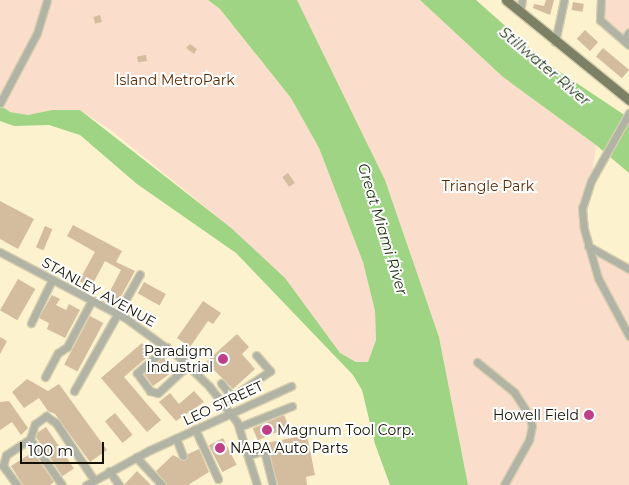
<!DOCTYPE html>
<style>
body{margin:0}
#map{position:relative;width:629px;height:485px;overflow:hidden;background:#fcf2ce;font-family:Montserrat,sans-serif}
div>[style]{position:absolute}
.green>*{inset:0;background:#fbddcb}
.water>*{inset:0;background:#9fd484}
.building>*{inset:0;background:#d4bc9f;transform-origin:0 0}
.roads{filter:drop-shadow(1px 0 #d7ceae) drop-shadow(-1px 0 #d7ceae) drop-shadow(0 1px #d7ceae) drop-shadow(0 -1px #d7ceae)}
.minor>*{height:7px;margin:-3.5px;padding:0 3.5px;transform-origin:3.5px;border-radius:3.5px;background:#b1b4a5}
.major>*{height:9px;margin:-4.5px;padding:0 4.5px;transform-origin:4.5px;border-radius:4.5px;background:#7c8065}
.dots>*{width:14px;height:14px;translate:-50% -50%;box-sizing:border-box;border:2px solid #fff;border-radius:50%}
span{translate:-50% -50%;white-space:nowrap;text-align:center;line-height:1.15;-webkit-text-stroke:4px #fff;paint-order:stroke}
.park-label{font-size:14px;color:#5d2900}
.street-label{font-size:14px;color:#151105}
.poi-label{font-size:14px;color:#151105}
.right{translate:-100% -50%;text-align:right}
.left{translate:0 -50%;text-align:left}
.water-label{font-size:15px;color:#1d3211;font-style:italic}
.scale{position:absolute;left:20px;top:442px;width:84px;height:22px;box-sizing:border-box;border:2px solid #151105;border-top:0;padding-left:6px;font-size:15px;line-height:18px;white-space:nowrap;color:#151105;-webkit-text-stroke:4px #fff;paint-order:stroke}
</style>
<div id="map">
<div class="green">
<i style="clip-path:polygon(0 0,208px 0,220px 9px,291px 98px,319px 148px,363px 262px,375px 311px,376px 340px,368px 362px,356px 362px,340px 353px,230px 227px,112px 131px,80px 110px,52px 110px,28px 115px,10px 112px,0 105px)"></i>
<i style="clip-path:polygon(297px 0,420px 0,503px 77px,596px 145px,591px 181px,583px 200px,588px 246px,629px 269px,629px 485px,468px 485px,439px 337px,385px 180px)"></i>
<i style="clip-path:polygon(601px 0,629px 0,629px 32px,624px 40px,600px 20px)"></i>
</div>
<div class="water">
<i style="clip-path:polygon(208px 0,297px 0,385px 180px,439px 337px,468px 485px,390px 485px,375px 444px,362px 390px,353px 375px,236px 253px,137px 184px,80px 135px,49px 125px,14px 126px,0 121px,0 105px,10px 112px,28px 115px,52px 110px,80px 110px,230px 227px,285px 278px,340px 353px,356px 362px,368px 362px,376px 340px,375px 311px,363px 262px,319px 148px,291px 98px,220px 9px)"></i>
<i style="clip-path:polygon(420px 0,476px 0,548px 64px,629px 118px,629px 173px,596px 145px,503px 77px)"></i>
</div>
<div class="building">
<i style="clip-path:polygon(546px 0,554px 0,550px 15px,533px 8px,534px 4px,544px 6px)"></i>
<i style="left:573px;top:2px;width:11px;height:8px;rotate:10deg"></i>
<i style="left:100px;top:15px;width:7px;height:7px;rotate:74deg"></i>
<i style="left:585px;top:30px;width:18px;height:12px;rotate:43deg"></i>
<i style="clip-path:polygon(190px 44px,197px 49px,194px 54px,186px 48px)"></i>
<i style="left:603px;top:48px;width:34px;height:11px;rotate:40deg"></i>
<i style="left:146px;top:55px;width:6px;height:9px;rotate:81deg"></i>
<i style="left:288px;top:173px;width:12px;height:7px;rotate:55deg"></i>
<i style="clip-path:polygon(0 201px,34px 219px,18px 249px,0 239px)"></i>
<i style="clip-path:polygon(73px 225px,122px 251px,116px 262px,135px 271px,119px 300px,108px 295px,121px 270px,105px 261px,91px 287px,79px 281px,95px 252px,67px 236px)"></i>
<i style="left:45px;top:226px;width:8px;height:23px;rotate:23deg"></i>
<i style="left:18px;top:279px;width:20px;height:36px;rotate:30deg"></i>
<i style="left:144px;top:282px;width:25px;height:13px;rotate:29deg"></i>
<i style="clip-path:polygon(52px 295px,60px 299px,56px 305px,66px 310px,69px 304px,80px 310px,65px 338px,47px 329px,49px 323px,39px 318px)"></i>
<i style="clip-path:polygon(203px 301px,221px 313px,213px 324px,208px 321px,190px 347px,177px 338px)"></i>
<i style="left:90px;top:316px;width:15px;height:55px;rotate:28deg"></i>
<i style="clip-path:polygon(237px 334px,249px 347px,242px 354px,255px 369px,233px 389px,206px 362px)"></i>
<i style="clip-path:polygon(0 337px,7px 341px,0 354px)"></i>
<i style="clip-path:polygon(142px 343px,151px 354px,124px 377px,161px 420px,147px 432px,101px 378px)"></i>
<i style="left:164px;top:357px;width:17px;height:26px;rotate:54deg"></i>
<i style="clip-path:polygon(27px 379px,48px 391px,59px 384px,107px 450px,90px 462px,55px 414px,48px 411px,39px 398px,24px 408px,12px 392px)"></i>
<i style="clip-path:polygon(194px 391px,204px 402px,176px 421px,159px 402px,170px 393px,179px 404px)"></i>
<i style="clip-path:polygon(9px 401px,28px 428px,21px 435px,12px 422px,0 430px,0 402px)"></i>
<i style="left:115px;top:413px;width:28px;height:13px;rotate:51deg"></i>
<i style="left:284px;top:415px;width:13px;height:34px;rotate:67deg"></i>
<i style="left:46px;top:427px;width:50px;height:14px;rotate:56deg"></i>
<i style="clip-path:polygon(307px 435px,315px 475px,306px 477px,307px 485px,278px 485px,266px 443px)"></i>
<i style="left:223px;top:438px;width:30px;height:16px;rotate:63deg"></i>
<i style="clip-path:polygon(199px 449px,209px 472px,188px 485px,167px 485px,156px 471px,173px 455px,184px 461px,188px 454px)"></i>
<i style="clip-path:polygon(33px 452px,54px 482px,50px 485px,23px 485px,11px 466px)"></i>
<i style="clip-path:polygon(137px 471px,151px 485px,124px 485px)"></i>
</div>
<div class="roads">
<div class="minor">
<i style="left:601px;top:0;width:20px;rotate:93deg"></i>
<i style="left:600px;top:20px;width:38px;rotate:41deg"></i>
<i style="left:520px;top:12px;width:12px;rotate:-81deg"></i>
<i style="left:624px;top:40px;width:9px;rotate:-58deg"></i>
<i style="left:555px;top:42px;width:43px;rotate:-77.9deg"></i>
<i style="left:0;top:103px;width:79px;rotate:-62.1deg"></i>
<i style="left:37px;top:33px;width:34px;rotate:-73deg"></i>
<i style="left:629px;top:113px;width:78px;rotate:119.2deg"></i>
<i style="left:591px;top:181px;width:28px;rotate:108deg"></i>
<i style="left:582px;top:208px;width:21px;rotate:85deg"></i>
<i style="left:584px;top:229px;width:51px;rotate:74.1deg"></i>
<i style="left:598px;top:278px;width:66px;rotate:61.9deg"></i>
<i style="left:588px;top:246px;width:47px;rotate:29.3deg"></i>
<i style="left:0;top:252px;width:140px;rotate:27.7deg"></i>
<i style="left:124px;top:317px;width:68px;rotate:36deg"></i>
<i style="left:179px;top:357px;width:42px;rotate:44deg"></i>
<i style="left:209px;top:386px;width:46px;rotate:52.1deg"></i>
<i style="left:237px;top:422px;width:66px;rotate:72.4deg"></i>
<i style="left:31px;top:323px;width:48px;rotate:-64deg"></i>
<i style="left:167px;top:347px;width:40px;rotate:139deg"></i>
<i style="left:137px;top:373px;width:22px;rotate:54deg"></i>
<i style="left:150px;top:391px;width:8px;rotate:14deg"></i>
<i style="left:158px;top:393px;width:41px;rotate:-43deg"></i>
<i style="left:477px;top:362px;width:48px;rotate:39deg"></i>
<i style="left:514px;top:392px;width:27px;rotate:57deg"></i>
<i style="left:529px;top:415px;width:11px;rotate:75deg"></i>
<i style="left:532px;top:426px;width:14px;rotate:102deg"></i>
<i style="left:529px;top:440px;width:51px;rotate:119.1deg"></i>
<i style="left:45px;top:377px;width:27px;rotate:-62deg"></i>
<i style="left:58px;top:353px;width:11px;rotate:-34deg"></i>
<i style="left:67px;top:347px;width:53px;rotate:-62deg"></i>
<i style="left:221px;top:383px;width:18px;rotate:52deg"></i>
<i style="left:74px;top:391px;width:134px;rotate:-60.6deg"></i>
<i style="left:223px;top:403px;width:57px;rotate:-34.2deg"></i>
<i style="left:270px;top:371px;width:21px;rotate:-131deg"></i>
<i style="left:239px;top:427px;width:57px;rotate:-21.6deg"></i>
<i style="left:195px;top:429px;width:55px;rotate:65.3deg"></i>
<i style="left:176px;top:438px;width:19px;rotate:69deg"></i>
<i style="left:250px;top:455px;width:15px;rotate:-20deg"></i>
<i style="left:264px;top:450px;width:36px;rotate:76deg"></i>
<i style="left:136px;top:457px;width:38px;rotate:47deg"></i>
<i style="left:109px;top:471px;width:17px;rotate:54deg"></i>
<i style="left:17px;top:485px;width:24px;rotate:-126deg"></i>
<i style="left:3px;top:466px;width:11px;rotate:-75deg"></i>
<i style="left:6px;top:455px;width:29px;rotate:-34deg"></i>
<i style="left:62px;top:485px;width:56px;rotate:-124.8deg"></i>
<i style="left:30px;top:439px;width:16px;rotate:-72deg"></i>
<i style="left:35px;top:424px;width:14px;rotate:-36deg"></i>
<i style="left:46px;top:416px;width:12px;rotate:35deg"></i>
<i style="left:56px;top:423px;width:69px;rotate:56.3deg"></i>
<i style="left:86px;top:485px;width:73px;rotate:-28.7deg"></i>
<i style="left:150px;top:450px;width:155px;rotate:-24.4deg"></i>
</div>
<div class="major">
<i style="left:506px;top:0;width:159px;rotate:39.1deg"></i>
</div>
</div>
<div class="dots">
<i style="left:223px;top:359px;background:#bf3e88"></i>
<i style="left:589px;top:415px;background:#bf3e88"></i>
<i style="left:267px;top:430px;background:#bf3e88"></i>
<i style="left:220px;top:448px;background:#bf3e88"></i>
</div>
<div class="park-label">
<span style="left:175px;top:80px">Island MetroPark</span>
<span style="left:488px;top:186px">Triangle Park</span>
</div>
<div class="street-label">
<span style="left:99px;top:292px;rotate:29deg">STANLEY AVENUE</span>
<span style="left:223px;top:403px;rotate:-25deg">LEO STREET</span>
</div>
<div class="poi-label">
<span class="right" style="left:213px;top:359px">Paradigm<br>Industrial</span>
<span class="right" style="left:579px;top:415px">Howell Field</span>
<span class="left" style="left:277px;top:430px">Magnum Tool Corp.</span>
<span class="left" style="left:230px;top:448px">NAPA Auto Parts</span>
</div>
<div class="water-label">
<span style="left:545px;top:66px;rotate:40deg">Stillwater River</span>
<span style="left:383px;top:229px;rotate:73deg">Great Miami River</span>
</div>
<div class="scale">100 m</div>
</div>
